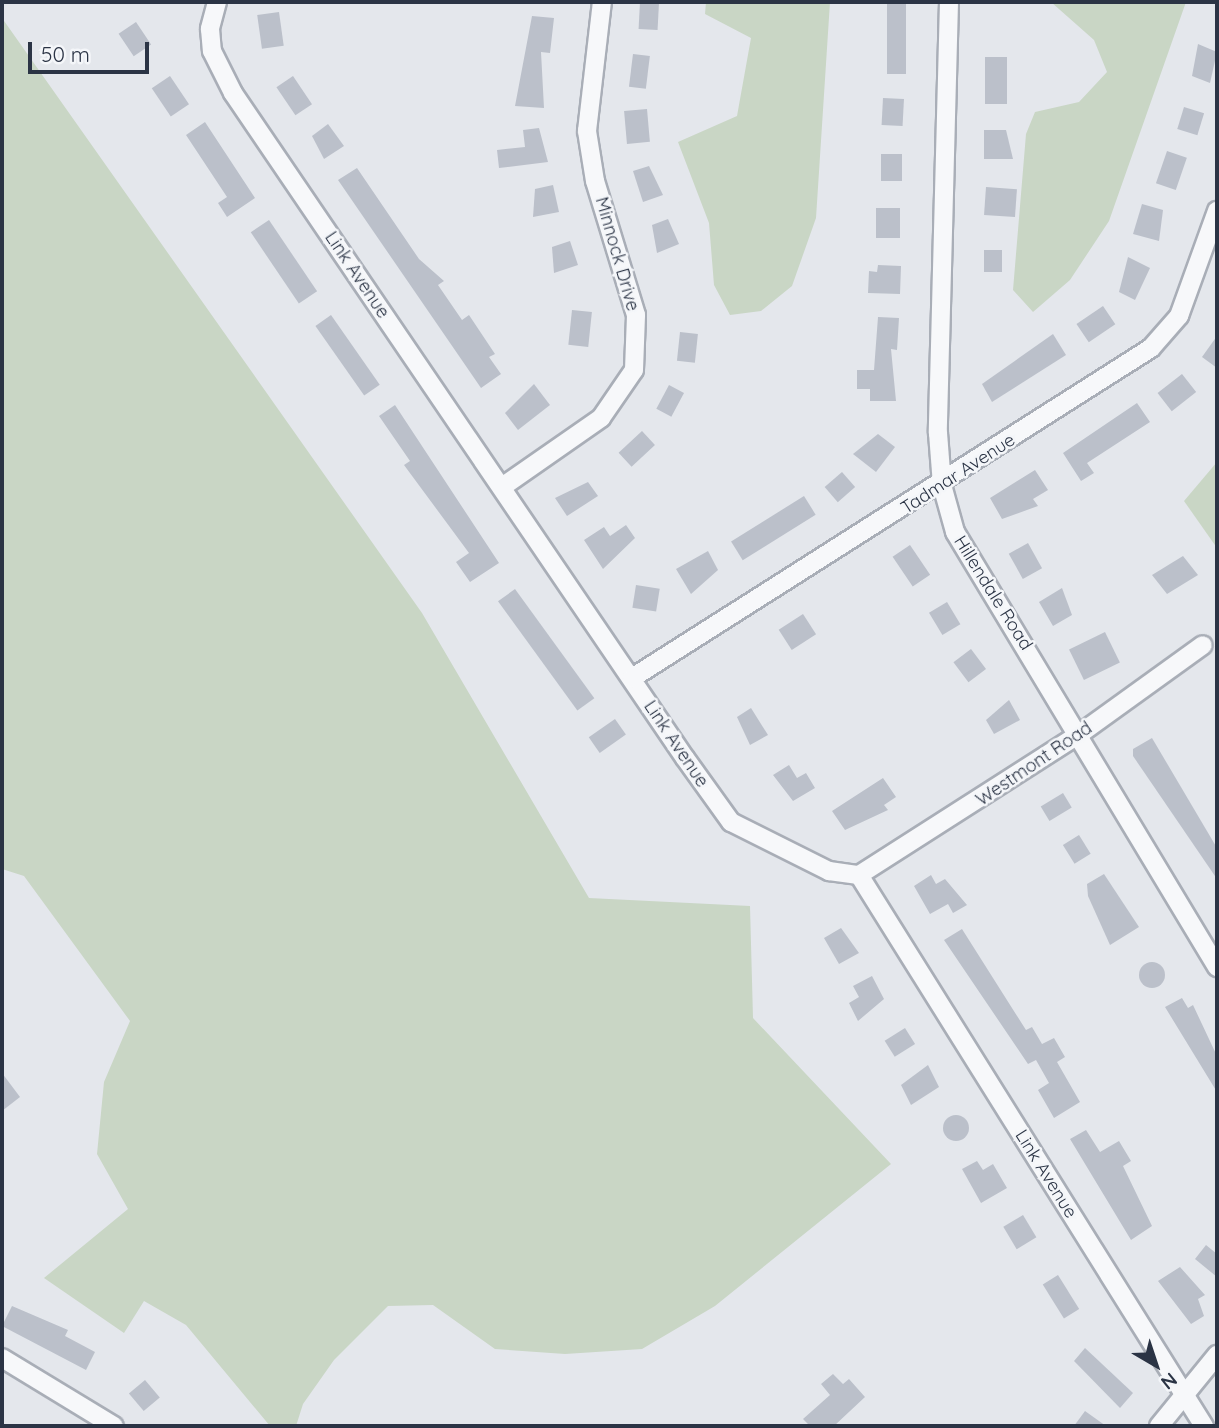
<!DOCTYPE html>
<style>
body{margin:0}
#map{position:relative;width:1219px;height:1428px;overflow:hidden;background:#e4e7ec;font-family:Quicksand,sans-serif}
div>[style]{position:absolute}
.green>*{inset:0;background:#c9d6c5}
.building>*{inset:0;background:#bbc0ca;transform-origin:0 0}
.round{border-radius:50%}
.roads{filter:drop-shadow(2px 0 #a9aeb7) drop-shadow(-2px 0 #a9aeb7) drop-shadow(0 2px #a9aeb7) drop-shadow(0 -2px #a9aeb7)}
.minor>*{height:18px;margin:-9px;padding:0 9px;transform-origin:9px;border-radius:9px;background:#f7f8fa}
span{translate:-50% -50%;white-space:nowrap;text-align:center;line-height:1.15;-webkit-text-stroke:5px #f4f6f9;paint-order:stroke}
.street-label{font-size:18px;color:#2b3445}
.frame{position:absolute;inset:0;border:4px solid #2b3445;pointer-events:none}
.north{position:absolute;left:1121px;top:1330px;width:70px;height:70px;-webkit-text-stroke:5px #f4f6f9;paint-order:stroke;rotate:141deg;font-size:19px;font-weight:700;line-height:28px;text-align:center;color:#2b3445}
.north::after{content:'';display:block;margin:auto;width:24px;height:32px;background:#2b3445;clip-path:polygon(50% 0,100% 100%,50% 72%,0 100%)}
.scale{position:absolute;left:28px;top:42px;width:121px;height:32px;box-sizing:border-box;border:4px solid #2b3445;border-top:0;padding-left:9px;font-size:21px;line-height:24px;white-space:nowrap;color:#2b3445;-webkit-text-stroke:5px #f4f6f9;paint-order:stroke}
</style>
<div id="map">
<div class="green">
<i style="clip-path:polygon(706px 2px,830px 2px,816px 218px,792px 286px,761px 311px,730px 315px,714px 285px,709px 223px,678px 142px,737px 116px,751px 38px,705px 14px)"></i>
<i style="clip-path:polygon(1051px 2px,1186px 2px,1109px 221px,1070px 280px,1033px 312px,1013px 290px,1026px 134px,1035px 112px,1079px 102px,1107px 72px,1094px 40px)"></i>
<i style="clip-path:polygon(2px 18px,422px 613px,589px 898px,750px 906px,753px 1018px,891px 1164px,715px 1306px,642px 1349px,565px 1354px,495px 1349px,433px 1305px,388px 1306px,334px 1360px,303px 1404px,296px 1426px,270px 1426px,186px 1325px,144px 1301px,124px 1333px,44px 1278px,128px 1209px,97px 1154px,104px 1082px,130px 1021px,24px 876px,2px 869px)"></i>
<i style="clip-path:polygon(1217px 462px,1217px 548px,1184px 501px)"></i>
</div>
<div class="building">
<i style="left:640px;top:2px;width:19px;height:27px;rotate:3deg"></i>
<i style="left:887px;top:2px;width:19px;height:72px"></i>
<i style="left:279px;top:12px;width:34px;height:22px;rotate:82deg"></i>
<i style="clip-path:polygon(532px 16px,554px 18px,550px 53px,541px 52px,544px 108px,515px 106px)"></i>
<i style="left:136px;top:22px;width:27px;height:21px;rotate:56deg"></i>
<i style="clip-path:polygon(1198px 44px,1217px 52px,1210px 83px,1192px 76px)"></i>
<i style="left:633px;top:54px;width:17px;height:33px;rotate:7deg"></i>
<i style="left:985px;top:57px;width:22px;height:47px"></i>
<i style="left:170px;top:76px;width:34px;height:22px;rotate:56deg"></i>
<i style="left:293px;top:76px;width:34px;height:20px;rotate:56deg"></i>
<i style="left:883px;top:98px;width:21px;height:27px;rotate:3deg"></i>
<i style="left:1184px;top:107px;width:21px;height:23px;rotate:17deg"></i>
<i style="left:647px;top:109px;width:33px;height:23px;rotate:85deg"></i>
<i style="clip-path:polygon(205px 122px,255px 198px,227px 217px,218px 203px,227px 197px,186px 135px)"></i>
<i style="clip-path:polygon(328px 124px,344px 146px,324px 159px,312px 136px)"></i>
<i style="clip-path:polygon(539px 128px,548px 162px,499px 168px,497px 150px,525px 147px,523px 130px)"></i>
<i style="clip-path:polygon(984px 130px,1006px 130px,1013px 159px,984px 159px)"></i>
<i style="left:1167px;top:151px;width:21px;height:34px;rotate:19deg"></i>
<i style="left:881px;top:154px;width:21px;height:27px"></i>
<i style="clip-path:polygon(649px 166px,663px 195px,643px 202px,633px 171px)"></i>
<i style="clip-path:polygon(357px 168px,419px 259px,444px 281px,438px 285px,462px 320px,469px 315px,495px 354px,489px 357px,501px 374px,481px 388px,338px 180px)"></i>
<i style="clip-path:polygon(553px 185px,559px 212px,533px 217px,535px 189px)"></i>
<i style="left:986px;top:187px;width:31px;height:28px;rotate:4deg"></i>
<i style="clip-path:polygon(1142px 204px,1163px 210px,1159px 241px,1133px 234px)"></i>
<i style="left:876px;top:208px;width:24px;height:30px"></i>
<i style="clip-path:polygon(668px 219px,679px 244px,657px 253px,652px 225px)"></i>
<i style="left:269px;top:220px;width:86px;height:22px;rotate:56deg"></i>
<i style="clip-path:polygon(570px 241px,578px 265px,554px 273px,552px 247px)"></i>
<i style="left:984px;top:250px;width:18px;height:22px"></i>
<i style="clip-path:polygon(1128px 257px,1150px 268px,1135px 300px,1119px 292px)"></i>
<i style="clip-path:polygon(878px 265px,901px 266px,900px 294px,868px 293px,869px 271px,877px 272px)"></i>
<i style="left:1103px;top:306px;width:22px;height:32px;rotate:56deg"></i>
<i style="left:572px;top:310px;width:20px;height:35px;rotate:6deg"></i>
<i style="left:331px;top:315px;width:85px;height:19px;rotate:55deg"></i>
<i style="clip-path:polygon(878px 317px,899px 318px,897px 350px,891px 349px,896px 401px,870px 401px,870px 389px,857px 389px,857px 370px,874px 370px)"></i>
<i style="left:680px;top:332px;width:18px;height:29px;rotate:6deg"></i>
<i style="clip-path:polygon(1053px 334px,1066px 355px,992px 402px,982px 384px)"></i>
<i style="clip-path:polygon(1217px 336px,1217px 368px,1202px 357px)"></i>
<i style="left:1182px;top:374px;width:23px;height:31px;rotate:52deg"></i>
<i style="clip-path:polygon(534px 384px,550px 405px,518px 430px,505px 413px)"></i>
<i style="left:669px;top:385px;width:17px;height:27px;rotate:28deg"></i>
<i style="clip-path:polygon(1137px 403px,1150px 422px,1087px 463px,1094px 473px,1081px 481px,1063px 453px)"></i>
<i style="clip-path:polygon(395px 405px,499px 563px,470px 582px,456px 562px,469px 553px,404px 465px,410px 461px,379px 416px)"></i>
<i style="left:642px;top:431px;width:19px;height:32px;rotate:47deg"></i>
<i style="clip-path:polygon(878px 434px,895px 447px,876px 472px,853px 454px)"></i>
<i style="clip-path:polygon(1035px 470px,1048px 490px,1033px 499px,1038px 506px,1002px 519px,990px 498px)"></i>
<i style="left:842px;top:472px;width:20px;height:23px;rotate:49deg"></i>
<i style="clip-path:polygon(588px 482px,598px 496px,567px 516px,555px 498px)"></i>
<i style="left:804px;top:496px;width:22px;height:86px;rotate:58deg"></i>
<i style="clip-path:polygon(626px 525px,635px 538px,603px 569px,584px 540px,604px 527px,610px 536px)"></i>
<i style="left:1028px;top:543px;width:29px;height:22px;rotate:61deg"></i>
<i style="left:910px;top:545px;width:36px;height:21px;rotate:56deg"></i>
<i style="clip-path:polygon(708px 551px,718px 570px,691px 594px,676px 569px)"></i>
<i style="clip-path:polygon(1183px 556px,1198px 575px,1167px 594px,1152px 575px)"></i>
<i style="left:636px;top:585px;width:24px;height:23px;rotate:9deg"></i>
<i style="clip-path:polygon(1062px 588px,1072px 615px,1053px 626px,1039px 602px)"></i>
<i style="left:515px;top:589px;width:135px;height:21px;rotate:54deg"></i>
<i style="left:947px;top:602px;width:26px;height:21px;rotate:59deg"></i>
<i style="left:803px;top:614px;width:24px;height:29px;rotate:57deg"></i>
<i style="left:1105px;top:632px;width:34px;height:40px;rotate:64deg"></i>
<i style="left:971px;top:649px;width:25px;height:22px;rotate:53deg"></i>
<i style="clip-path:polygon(1009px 700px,1020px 720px,994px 734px,986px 720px)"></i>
<i style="clip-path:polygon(751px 708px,768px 735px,750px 745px,737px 717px)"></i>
<i style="left:615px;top:719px;width:19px;height:32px;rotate:55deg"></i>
<i style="clip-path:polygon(1152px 738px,1217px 848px,1217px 879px,1133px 756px,1133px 749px)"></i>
<i style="clip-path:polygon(789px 765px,797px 778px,806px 773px,815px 788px,793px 801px,773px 775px)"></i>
<i style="clip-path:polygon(883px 778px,896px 797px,884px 805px,888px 810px,845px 830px,832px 811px)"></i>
<i style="left:1063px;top:793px;width:17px;height:26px;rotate:59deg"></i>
<i style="left:1079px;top:835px;width:22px;height:19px;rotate:58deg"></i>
<i style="clip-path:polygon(1104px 874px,1139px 927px,1110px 945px,1088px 896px,1087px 884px)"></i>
<i style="clip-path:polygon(931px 875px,936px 884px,945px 879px,967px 905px,953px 913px,948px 904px,930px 914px,914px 886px)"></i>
<i style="clip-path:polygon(841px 928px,859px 953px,839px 964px,824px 938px)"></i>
<i style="clip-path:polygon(962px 929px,1026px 1030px,1032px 1027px,1042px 1044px,1054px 1038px,1065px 1057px,1057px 1062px,1080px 1102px,1054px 1118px,1038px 1090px,1049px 1083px,1036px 1060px,1028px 1064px,944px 940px)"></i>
<i class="round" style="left:1139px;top:962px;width:26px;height:26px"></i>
<i style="clip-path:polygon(872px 976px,884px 999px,858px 1021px,849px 1003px,859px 997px,853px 986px)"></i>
<i style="clip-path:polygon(1182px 998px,1188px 1008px,1193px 1005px,1217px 1056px,1217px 1092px,1165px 1007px)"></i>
<i style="left:905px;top:1028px;width:19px;height:24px;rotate:58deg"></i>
<i style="clip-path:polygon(928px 1065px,939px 1087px,911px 1105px,901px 1085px)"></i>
<i style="clip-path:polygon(2px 1073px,20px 1097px,2px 1111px)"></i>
<i class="round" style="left:943px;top:1115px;width:26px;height:26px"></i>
<i style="clip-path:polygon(1086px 1130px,1100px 1152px,1119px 1141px,1131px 1161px,1123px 1166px,1152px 1226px,1131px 1240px,1070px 1139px)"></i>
<i style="clip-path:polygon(977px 1161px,983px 1170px,993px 1164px,1007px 1188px,981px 1203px,962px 1169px)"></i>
<i style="left:1023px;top:1215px;width:26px;height:23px;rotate:59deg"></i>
<i style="clip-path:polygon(1206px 1245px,1217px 1254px,1217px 1277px,1195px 1259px)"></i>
<i style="clip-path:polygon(1180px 1267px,1205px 1295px,1198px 1299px,1204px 1316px,1191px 1324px,1158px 1281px)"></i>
<i style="left:1058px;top:1275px;width:40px;height:18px;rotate:58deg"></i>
<i style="clip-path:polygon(12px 1306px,68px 1330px,65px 1336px,95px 1352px,86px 1370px,2px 1326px)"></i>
<i style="clip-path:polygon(1085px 1348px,1133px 1393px,1120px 1408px,1074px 1361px)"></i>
<i style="clip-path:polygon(833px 1374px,843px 1384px,849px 1379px,865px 1397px,834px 1426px,810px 1426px,803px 1419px,830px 1395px,821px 1384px)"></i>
<i style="left:145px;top:1380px;width:23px;height:21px;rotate:50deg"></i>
<i style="clip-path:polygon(1085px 1411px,1106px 1426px,1074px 1426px)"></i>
</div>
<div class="roads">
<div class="minor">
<i style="left:217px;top:2px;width:28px;rotate:105deg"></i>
<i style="left:210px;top:29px;width:22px;rotate:85deg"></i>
<i style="left:212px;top:51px;width:47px;rotate:63.4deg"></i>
<i style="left:233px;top:93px;width:804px;rotate:55.8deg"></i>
<i style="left:685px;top:758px;width:79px;rotate:54.3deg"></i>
<i style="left:731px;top:822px;width:110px;rotate:26.6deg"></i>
<i style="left:829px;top:871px;width:30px;rotate:8deg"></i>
<i style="left:859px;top:875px;width:650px;rotate:57.95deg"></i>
<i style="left:949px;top:2px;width:431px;rotate:91.5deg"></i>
<i style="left:938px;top:433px;width:52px;rotate:85.6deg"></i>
<i style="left:942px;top:485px;width:49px;rotate:74.5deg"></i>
<i style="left:955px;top:532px;width:508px;rotate:58.94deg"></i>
<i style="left:502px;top:487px;width:121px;rotate:-34.9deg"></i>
<i style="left:601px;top:418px;width:58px;rotate:-55.5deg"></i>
<i style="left:634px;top:370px;width:55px;rotate:-87.9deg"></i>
<i style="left:636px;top:315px;width:140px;rotate:-107deg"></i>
<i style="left:595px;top:181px;width:51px;rotate:-99.1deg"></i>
<i style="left:587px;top:131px;width:130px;rotate:-83.4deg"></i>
<i style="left:632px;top:678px;width:615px;rotate:-32.45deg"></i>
<i style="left:1151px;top:348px;width:43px;rotate:-48.8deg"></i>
<i style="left:1179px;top:316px;width:112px;rotate:-70.1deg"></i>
<i style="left:859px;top:875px;width:264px;rotate:-32.6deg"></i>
<i style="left:1081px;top:733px;width:150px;rotate:-35.8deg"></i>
<i style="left:2px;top:1358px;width:131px;rotate:31.3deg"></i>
<i style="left:1159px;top:1426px;width:92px;rotate:-50.8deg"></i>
</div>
</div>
<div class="street-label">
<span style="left:617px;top:254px;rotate:74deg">Minnock Drive</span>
<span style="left:357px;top:275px;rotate:56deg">Link Avenue</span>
<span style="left:958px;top:474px;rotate:-33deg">Tadmar Avenue</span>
<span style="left:993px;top:593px;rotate:58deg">Hillendale Road</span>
<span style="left:676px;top:744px;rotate:56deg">Link Avenue</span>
<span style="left:1034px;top:764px;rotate:-34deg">Westmont Road</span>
<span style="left:1046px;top:1174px;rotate:58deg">Link Avenue</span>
</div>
<div class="frame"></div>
<div class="north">N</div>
<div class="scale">50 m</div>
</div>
